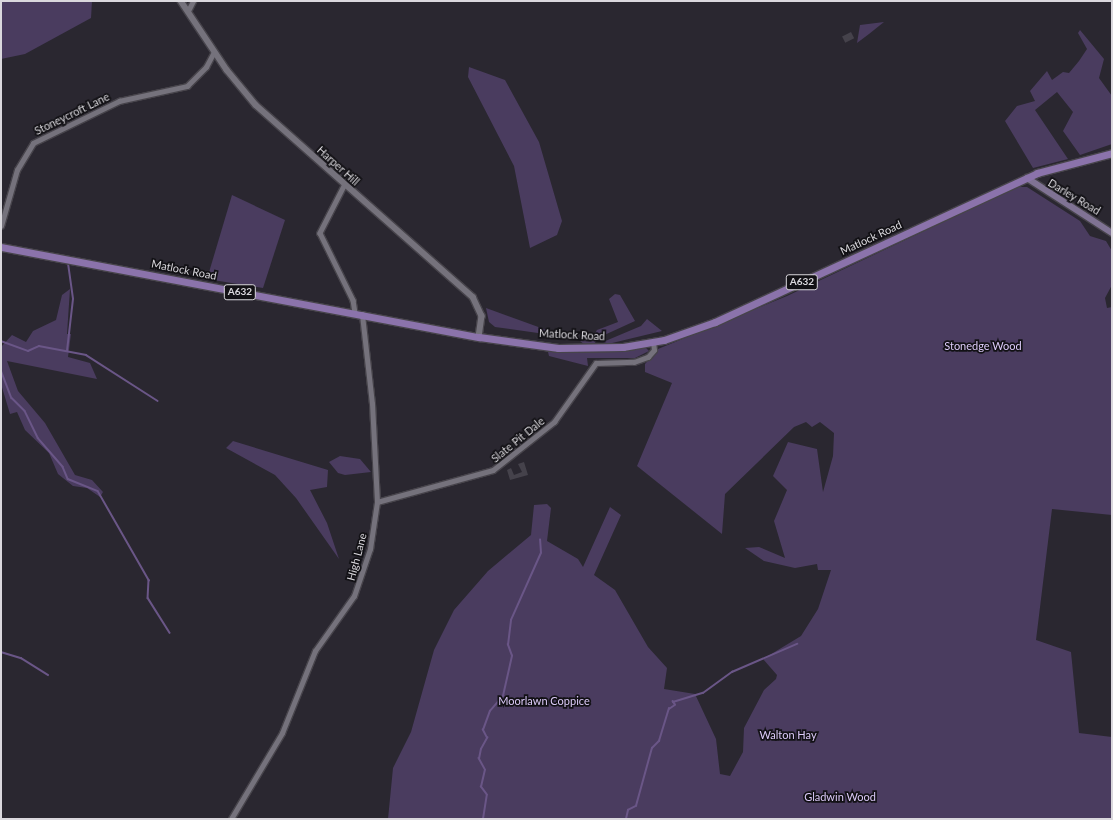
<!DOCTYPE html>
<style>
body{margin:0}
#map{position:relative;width:1113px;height:820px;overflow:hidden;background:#2a2730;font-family:Lato,sans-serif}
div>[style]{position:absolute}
.green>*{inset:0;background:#4a3c5f}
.stream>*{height:1.5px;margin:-0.75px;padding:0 0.75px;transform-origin:0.75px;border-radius:0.75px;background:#6a5687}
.building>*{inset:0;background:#45424b;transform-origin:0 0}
.roads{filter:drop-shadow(1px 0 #47444b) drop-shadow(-1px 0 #47444b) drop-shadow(0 1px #47444b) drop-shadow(0 -1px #47444b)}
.minor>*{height:4.5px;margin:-2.25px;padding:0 2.25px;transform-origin:2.25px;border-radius:2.25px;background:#75727c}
.tertiary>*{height:5.5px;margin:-2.75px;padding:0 2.75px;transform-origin:2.75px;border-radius:2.75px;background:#75727c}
.secondary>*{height:6px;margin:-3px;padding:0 3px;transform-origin:3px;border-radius:3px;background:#807394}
.primary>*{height:7px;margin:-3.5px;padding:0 3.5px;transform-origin:3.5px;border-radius:3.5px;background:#8b73ab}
span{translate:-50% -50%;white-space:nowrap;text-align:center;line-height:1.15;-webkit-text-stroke:3.5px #121115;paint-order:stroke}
.shield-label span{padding:1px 3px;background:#121115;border:1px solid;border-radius:3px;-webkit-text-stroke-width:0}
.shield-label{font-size:10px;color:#dad8dd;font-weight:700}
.street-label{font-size:11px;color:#dad8dd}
.park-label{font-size:11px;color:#dccaf8}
.frame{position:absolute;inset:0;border:2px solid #dad8dd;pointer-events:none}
</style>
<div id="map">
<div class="green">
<i style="clip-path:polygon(1px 1px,92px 1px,91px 18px,25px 54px,1px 59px)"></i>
<i style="clip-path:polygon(884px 22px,869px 34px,857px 43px,860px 25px)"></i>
<i style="clip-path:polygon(1080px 30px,1104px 59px,1099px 78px,1112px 96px,1112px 144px,1080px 155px,1063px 131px,1073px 112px,1057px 92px,1035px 110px,1068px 159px,1033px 168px,1005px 121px,1017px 106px,1035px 101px,1030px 91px,1047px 71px,1052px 80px,1063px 72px,1069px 73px,1079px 61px,1087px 49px,1078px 33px)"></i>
<i style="clip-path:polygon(469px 67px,505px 80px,539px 142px,562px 221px,557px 235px,530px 248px,514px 166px,468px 77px)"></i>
<i style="clip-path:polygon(1017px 187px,1027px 187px,1080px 221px,1090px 236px,1106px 241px,1112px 251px,1112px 285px,1105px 298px,1107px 308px,1112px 307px,1112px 515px,1052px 509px,1036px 640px,1071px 652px,1079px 733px,1112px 737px,1112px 819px,388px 819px,393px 768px,411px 732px,434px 650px,454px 610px,488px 571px,531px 535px,534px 505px,547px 504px,551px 508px,547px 541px,578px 559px,583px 567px,610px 507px,621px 515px,594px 575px,615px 590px,648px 647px,667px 668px,664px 689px,695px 694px,716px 739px,720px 774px,730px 776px,743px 752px,744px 728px,764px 690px,776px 679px,777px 675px,763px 659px,801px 636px,818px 609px,831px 570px,818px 570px,817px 564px,795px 568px,764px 561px,745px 548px,759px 547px,785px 558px,774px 521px,787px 490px,773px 476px,788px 442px,817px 449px,823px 492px,833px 456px,834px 433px,820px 422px,812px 427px,806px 422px,794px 427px,725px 494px,722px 534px,637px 466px,672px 383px,645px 372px,645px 364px,658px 349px,787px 296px)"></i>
<i style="clip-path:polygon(232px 195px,285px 220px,263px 288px,207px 279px)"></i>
<i style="clip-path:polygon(70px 289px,67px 334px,71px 334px,68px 357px,90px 363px,97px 379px,7px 361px,18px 391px,45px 423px,75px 475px,92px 480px,103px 492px,100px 497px,87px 488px,73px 486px,58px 474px,49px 453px,25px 430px,17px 412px,10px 414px,1px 384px,1px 347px,12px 335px,26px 342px,33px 331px,56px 320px,62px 295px)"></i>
<i style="clip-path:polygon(615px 294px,620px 295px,635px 321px,600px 337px,593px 345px,585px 345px,580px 341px,592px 338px,597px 330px,618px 322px,609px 299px)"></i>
<i style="clip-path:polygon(486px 308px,566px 337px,495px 327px,489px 322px)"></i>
<i style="clip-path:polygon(647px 319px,662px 331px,608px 344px,603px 342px,641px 326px)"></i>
<i style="clip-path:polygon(645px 347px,649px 351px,635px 358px,587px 358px,588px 366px,549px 356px,548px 352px,614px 352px)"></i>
<i style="clip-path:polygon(233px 441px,328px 470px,327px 487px,310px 490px,327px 523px,339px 559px,296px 498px,275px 475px,226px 448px)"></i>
<i style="clip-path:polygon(340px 456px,360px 459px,371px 472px,345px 475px,338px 473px,329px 462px)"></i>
</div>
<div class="stream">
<i style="left:1px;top:341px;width:29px;rotate:20deg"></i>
<i style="left:28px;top:351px;width:12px;rotate:-24deg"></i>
<i style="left:39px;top:346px;width:48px;rotate:10.8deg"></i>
<i style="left:86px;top:355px;width:85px;rotate:32.6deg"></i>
<i style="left:67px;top:351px;width:52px;rotate:-83.4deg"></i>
<i style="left:73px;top:299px;width:34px;rotate:-98deg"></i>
<i style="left:1px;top:370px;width:30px;rotate:69deg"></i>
<i style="left:12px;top:398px;width:18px;rotate:45deg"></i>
<i style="left:25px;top:411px;width:30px;rotate:64deg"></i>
<i style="left:38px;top:438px;width:38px;rotate:49deg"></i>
<i style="left:63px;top:467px;width:13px;rotate:67deg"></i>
<i style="left:68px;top:479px;width:32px;rotate:22deg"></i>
<i style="left:98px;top:491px;width:103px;rotate:60.2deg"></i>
<i style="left:149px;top:580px;width:18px;rotate:93deg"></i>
<i style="left:148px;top:598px;width:41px;rotate:57.8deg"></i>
<i style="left:1px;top:652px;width:21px;rotate:17deg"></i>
<i style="left:21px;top:658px;width:32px;rotate:32deg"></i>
<i style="left:483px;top:819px;width:24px;rotate:-81deg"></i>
<i style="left:487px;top:795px;width:10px;rotate:-127deg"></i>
<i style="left:481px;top:787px;width:17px;rotate:-77deg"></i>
<i style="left:485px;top:770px;width:13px;rotate:-119deg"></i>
<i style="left:479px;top:759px;width:10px;rotate:-79deg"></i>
<i style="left:481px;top:749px;width:13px;rotate:-61deg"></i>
<i style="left:487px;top:738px;width:9px;rotate:-117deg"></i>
<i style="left:483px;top:730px;width:20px;rotate:-70deg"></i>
<i style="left:490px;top:711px;width:20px;rotate:-49deg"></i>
<i style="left:503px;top:696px;width:41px;rotate:-77.3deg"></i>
<i style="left:512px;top:656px;width:12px;rotate:-110deg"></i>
<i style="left:508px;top:645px;width:25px;rotate:-83deg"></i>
<i style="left:511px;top:620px;width:73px;rotate:-65.9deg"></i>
<i style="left:541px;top:553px;width:13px;rotate:-94deg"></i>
<i style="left:626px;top:819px;width:9px;rotate:-77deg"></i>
<i style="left:628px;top:810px;width:9px;rotate:-27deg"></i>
<i style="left:636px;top:806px;width:60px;rotate:-74.6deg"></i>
<i style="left:652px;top:748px;width:10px;rotate:-45deg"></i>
<i style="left:659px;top:741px;width:34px;rotate:-73deg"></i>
<i style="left:669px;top:709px;width:7px;rotate:-34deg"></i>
<i style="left:675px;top:705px;width:4px;rotate:-124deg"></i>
<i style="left:673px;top:702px;width:31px;rotate:-17deg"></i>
<i style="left:703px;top:693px;width:36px;rotate:-36deg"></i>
<i style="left:732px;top:672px;width:71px;rotate:-23.3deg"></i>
</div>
<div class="building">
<i style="left:851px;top:32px;width:7px;height:10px;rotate:63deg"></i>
<i style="clip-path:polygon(524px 462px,528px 475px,510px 480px,507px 470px,511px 468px,514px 475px,522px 472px,518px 464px)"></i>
</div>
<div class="roads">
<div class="minor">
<i style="left:188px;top:11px;width:11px;rotate:-63deg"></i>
<i style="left:344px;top:186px;width:53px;rotate:117.1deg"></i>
<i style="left:320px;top:233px;width:75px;rotate:63.8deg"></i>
<i style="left:353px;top:300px;width:13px;rotate:81deg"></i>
<i style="left:1px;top:226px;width:58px;rotate:-74.1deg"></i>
<i style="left:17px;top:170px;width:31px;rotate:-59deg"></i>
<i style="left:33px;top:143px;width:96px;rotate:-26deg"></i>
<i style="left:119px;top:101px;width:70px;rotate:-12.4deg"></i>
<i style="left:187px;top:86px;width:27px;rotate:-45deg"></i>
<i style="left:206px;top:67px;width:17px;rotate:-62deg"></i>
<i style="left:377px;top:502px;width:120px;rotate:-15.4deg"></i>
<i style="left:493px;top:470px;width:78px;rotate:-38.2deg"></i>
<i style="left:554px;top:422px;width:72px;rotate:-54.6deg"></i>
<i style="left:596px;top:363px;width:38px;rotate:-2deg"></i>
<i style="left:634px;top:362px;width:15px;rotate:-20deg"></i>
<i style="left:648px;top:357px;width:9px;rotate:-49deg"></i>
<i style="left:654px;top:350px;width:8px;rotate:-97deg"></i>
<i style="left:231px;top:819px;width:100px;rotate:-59.3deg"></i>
<i style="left:282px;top:733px;width:88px;rotate:-68.1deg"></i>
<i style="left:315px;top:651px;width:67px;rotate:-54.7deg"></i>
<i style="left:354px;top:596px;width:50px;rotate:-71.2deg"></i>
<i style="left:370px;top:549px;width:48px;rotate:-81.5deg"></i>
<i style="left:377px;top:502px;width:98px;rotate:-92.9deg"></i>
<i style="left:372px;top:404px;width:90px;rotate:-96.4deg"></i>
</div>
<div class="tertiary">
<i style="left:181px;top:1px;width:83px;rotate:56.3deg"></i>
<i style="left:227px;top:70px;width:45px;rotate:50.4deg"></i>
<i style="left:256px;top:105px;width:290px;rotate:41.5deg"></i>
<i style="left:473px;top:297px;width:21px;rotate:65deg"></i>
<i style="left:482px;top:316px;width:21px;rotate:98deg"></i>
</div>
<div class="secondary">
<i style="left:1027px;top:178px;width:101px;rotate:32.9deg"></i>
</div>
<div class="primary">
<i style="left:1px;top:247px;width:486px;rotate:10.7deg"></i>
<i style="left:479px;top:337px;width:80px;rotate:7.9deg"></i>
<i style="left:558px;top:348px;width:65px;rotate:-0.9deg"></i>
<i style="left:623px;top:347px;width:42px;rotate:-9.7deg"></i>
<i style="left:664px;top:340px;width:54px;rotate:-19.4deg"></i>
<i style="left:715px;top:322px;width:355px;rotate:-24.8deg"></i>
<i style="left:1037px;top:173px;width:78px;rotate:-14.9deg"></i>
</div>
</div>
<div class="shield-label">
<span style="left:802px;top:282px">A632</span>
<span style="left:240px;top:292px">A632</span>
</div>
<div class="street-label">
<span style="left:72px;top:114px;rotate:-26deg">Stoneycroft Lane</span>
<span style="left:338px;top:166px;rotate:42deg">Harper Hill</span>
<span style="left:1074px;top:197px;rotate:31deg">Darley Road</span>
<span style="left:871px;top:238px;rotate:-25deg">Matlock Road</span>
<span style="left:184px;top:270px;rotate:11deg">Matlock Road</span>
<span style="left:572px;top:335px;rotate:3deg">Matlock Road</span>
<span style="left:518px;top:440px;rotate:-39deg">Slate Pit Dale</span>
<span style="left:357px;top:557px;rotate:-75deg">High Lane</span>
</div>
<div class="park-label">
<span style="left:983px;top:346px">Stonedge Wood</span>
<span style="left:544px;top:701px">Moorlawn Coppice</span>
<span style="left:788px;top:735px">Walton Hay</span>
<span style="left:840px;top:797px">Gladwin Wood</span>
</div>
<div class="frame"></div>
</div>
